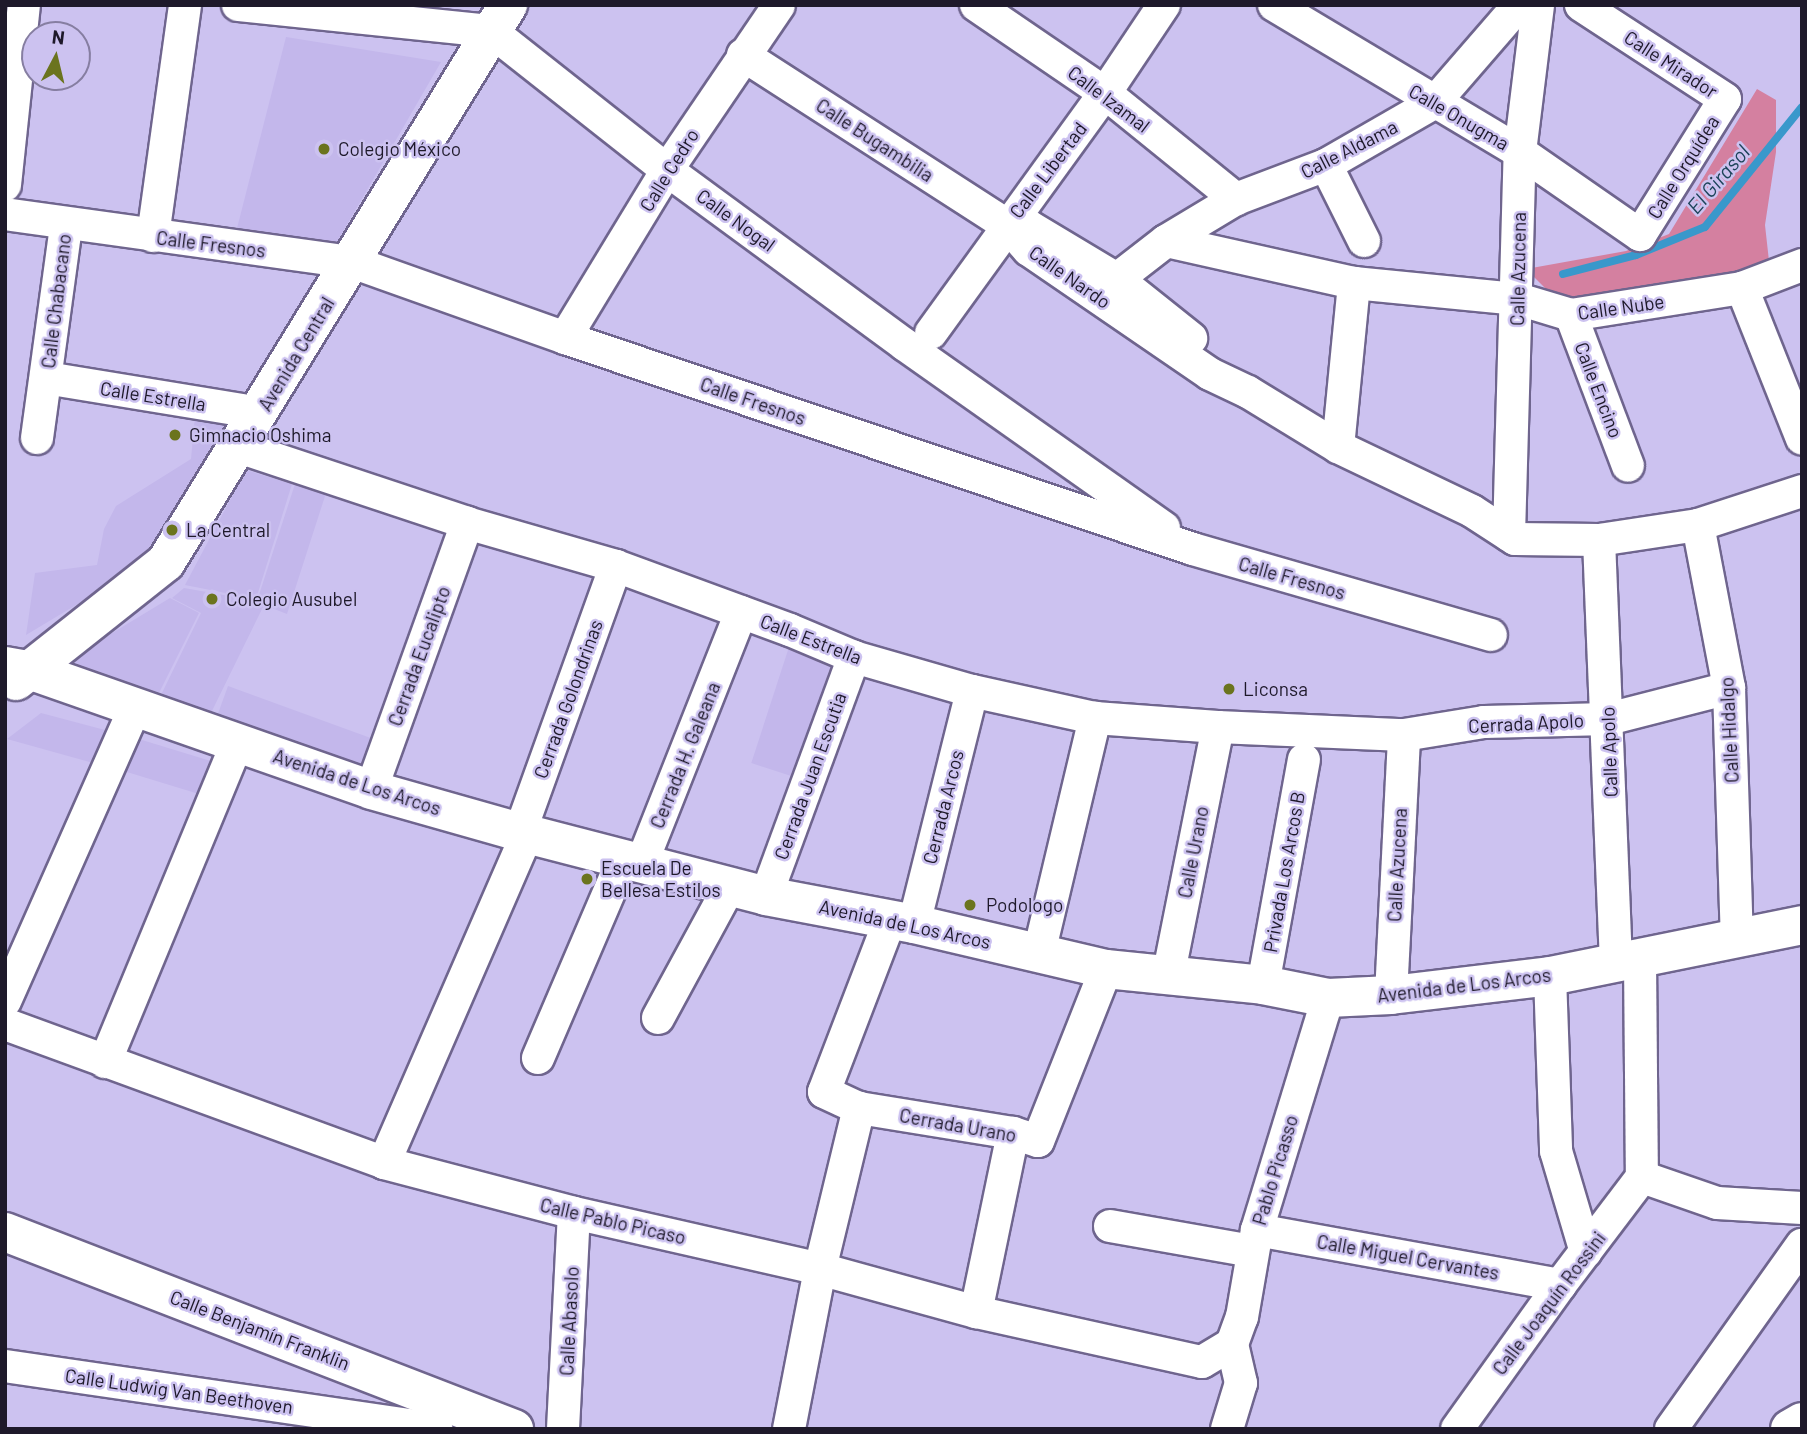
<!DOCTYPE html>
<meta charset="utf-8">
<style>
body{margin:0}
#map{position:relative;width:1807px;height:1434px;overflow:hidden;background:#ccc2f0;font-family:Barlow,sans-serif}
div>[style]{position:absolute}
.built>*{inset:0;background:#c3b7eb;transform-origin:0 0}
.green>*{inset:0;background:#d480a0}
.stream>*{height:8px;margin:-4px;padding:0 4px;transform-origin:4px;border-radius:4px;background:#3998cb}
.roads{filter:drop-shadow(2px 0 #6f658e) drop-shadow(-2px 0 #6f658e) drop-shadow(0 2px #6f658e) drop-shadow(0 -2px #6f658e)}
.street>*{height:32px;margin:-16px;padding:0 16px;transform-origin:16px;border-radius:16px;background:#fff}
.secondary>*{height:38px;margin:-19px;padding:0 19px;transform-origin:19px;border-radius:19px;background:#fff}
.dots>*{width:19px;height:19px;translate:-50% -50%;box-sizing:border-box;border:4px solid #ccc2f0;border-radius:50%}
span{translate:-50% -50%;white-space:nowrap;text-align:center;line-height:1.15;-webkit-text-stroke:5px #ccc2f0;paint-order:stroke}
.street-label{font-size:19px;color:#1e192a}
.poi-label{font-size:19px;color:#1e192a}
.left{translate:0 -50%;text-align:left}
.water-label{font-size:21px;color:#1d445a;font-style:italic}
.frame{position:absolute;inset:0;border:7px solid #1e192a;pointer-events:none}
.north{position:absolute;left:21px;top:21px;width:70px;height:70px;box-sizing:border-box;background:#ccc2f0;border:2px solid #867ea1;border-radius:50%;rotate:7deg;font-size:19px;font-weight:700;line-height:28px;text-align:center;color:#1e192a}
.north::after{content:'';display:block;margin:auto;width:24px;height:32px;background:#6b741e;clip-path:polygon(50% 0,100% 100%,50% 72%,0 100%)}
</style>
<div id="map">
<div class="built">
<i style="clip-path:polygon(286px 37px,441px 62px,330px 254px,235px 236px)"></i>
<i style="clip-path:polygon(195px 416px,230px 423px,141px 566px,26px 635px,35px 573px,97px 565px,104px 529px,116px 506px,191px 459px)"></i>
<i style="clip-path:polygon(246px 470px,292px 484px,256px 599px,185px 585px)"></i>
<i style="clip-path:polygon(295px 484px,326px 493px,287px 614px,264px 605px,210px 715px,160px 697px,201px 613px,172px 598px,184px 588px,257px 601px)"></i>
<i style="clip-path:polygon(170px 598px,199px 613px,158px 695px,66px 661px)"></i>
<i style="left:789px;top:647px;width:58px;height:122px;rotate:18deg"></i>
<i style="left:228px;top:686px;width:165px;height:31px;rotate:20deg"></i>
<i style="clip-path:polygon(41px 713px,120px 734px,104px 766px,7px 739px)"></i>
<i style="left:129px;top:736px;width:94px;height:35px;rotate:17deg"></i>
</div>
<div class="green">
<i style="clip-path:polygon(1757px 89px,1776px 100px,1776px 152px,1765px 225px,1769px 261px,1721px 282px,1591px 301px,1549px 292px,1526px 269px,1626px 251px,1669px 234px)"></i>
</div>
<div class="stream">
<i style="left:1563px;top:274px;width:75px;rotate:-14.6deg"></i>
<i style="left:1636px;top:255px;width:74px;rotate:-22.1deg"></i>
<i style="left:1705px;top:227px;width:154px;rotate:-51.1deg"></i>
</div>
<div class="roads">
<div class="street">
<i style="left:238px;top:5px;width:254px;rotate:5.9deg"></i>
<i style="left:491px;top:31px;width:224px;rotate:38.3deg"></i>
<i style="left:667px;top:170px;width:295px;rotate:36.3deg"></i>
<i style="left:905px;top:345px;width:317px;rotate:35.2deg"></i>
<i style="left:976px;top:5px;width:156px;rotate:34.3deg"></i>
<i style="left:1105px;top:93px;width:169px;rotate:39deg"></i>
<i style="left:1274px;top:5px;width:287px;rotate:30.9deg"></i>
<i style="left:1520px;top:152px;width:146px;rotate:34.7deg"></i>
<i style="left:1640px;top:235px;width:160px;rotate:-58deg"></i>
<i style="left:1725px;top:99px;width:172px;rotate:-146.9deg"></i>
<i style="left:743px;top:55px;width:314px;rotate:32.8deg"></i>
<i style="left:1007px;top:225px;width:33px;rotate:49deg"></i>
<i style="left:1029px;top:250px;width:219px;rotate:34.4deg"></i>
<i style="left:1210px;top:374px;width:42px;rotate:25.3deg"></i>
<i style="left:1248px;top:392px;width:105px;rotate:31.4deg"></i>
<i style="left:1338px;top:447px;width:148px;rotate:25.5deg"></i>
<i style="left:1472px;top:511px;width:51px;rotate:33.1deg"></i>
<i style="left:1515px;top:539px;width:84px;rotate:0.7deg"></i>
<i style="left:1599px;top:540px;width:100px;rotate:-8.6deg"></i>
<i style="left:1698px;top:525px;width:109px;rotate:-18.1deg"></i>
<i style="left:1326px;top:165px;width:85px;rotate:63.4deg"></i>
<i style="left:5px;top:185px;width:181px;rotate:-84deg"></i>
<i style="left:5px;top:214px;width:350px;rotate:7.9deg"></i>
<i style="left:352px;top:262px;width:226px;rotate:19.6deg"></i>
<i style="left:565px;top:338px;width:662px;rotate:18.57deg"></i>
<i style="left:1193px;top:549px;width:310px;rotate:16.1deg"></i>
<i style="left:1022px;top:227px;width:8px"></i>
<i style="left:1030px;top:227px;width:101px;rotate:30.9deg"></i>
<i style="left:1117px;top:279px;width:95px;rotate:38.6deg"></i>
<i style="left:153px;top:236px;width:233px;rotate:-82.1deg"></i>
<i style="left:1166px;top:241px;width:193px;rotate:12.6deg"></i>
<i style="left:1354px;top:283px;width:165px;rotate:5.6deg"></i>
<i style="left:1518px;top:299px;width:55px;rotate:16.8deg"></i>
<i style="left:1571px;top:315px;width:173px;rotate:-9deg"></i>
<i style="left:1742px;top:288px;width:64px;rotate:-21deg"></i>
<i style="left:1117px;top:279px;width:62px;rotate:-37.8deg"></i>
<i style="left:1166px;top:241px;width:82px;rotate:-31deg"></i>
<i style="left:1236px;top:199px;width:96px;rotate:-20.7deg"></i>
<i style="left:1326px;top:165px;width:125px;rotate:-29.9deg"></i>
<i style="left:1434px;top:103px;width:130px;rotate:-49.1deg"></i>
<i style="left:1742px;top:288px;width:162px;rotate:68.3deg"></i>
<i style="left:1571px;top:315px;width:161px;rotate:69.3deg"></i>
<i style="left:931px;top:333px;width:296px;rotate:-54.1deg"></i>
<i style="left:1105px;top:93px;width:106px;rotate:-56.2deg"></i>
<i style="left:565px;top:338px;width:197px;rotate:-58.7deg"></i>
<i style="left:667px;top:170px;width:199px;rotate:-55.8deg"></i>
<i style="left:46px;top:378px;width:217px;rotate:9.3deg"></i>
<i style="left:37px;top:438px;width:215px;rotate:-82.2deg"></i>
<i style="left:239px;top:447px;width:240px;rotate:18.4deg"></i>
<i style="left:467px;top:523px;width:155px;rotate:16.1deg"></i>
<i style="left:616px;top:566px;width:185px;rotate:20.2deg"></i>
<i style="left:790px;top:630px;width:69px;rotate:22.9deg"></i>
<i style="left:854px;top:657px;width:123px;rotate:16.1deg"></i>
<i style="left:972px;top:691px;width:126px;rotate:12.4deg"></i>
<i style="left:1095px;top:718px;width:123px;rotate:4.2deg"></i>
<i style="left:1218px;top:727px;width:186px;rotate:2.5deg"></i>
<i style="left:1404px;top:735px;width:81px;rotate:-9.2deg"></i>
<i style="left:1484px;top:722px;width:124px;rotate:-1.4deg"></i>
<i style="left:1608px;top:719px;width:125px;rotate:-14.4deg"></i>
<i style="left:1338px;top:447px;width:165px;rotate:-84.4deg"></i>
<i style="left:1698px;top:525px;width:166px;rotate:79.2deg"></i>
<i style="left:1729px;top:688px;width:249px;rotate:88.2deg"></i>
<i style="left:1509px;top:535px;width:383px;rotate:-88.4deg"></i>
<i style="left:1520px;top:152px;width:148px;rotate:-83deg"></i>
<i style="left:1599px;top:540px;width:424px;rotate:87.7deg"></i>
<i style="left:371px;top:790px;width:284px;rotate:-70.2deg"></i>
<i style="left:520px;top:832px;width:283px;rotate:-70.2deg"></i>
<i style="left:641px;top:865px;width:272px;rotate:-68.4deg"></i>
<i style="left:766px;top:896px;width:255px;rotate:-69.8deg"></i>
<i style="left:890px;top:920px;width:184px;rotate:111deg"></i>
<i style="left:824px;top:1092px;width:38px;rotate:25deg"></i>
<i style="left:859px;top:1108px;width:156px;rotate:9.2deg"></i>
<i style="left:1013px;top:1133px;width:26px;rotate:18deg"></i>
<i style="left:1038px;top:1141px;width:185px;rotate:-68.4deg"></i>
<i style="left:914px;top:924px;width:240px;rotate:-76deg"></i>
<i style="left:1039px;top:953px;width:242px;rotate:-76.6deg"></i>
<i style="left:1640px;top:959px;width:218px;rotate:89.5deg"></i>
<i style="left:1550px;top:976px;width:175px;rotate:88deg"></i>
<i style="left:1556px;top:1151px;width:105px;rotate:73.5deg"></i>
<i style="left:1168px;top:977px;width:255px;rotate:-78.7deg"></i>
<i style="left:1263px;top:985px;width:229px;rotate:-79.7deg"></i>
<i style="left:1391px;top:995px;width:260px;rotate:-87.1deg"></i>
<i style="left:5px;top:1001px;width:321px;rotate:-66.1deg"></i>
<i style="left:658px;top:1018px;width:149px;rotate:-61.5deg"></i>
<i style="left:5px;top:1024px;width:404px;rotate:20.1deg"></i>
<i style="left:384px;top:1163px;width:196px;rotate:14.7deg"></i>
<i style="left:574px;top:1213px;width:252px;rotate:12.8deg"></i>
<i style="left:820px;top:1269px;width:162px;rotate:15.4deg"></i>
<i style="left:976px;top:1312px;width:231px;rotate:12.5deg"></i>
<i style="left:1202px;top:1362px;width:35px;rotate:-31deg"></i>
<i style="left:538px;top:1058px;width:215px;rotate:-66.8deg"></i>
<i style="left:105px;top:1062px;width:344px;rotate:-67.5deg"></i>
<i style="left:384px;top:1163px;width:359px;rotate:-66.5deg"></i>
<i style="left:1642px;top:1177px;width:79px;rotate:19.1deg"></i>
<i style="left:1717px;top:1203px;width:85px;rotate:3.4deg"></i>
<i style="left:1110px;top:1226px;width:144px;rotate:10deg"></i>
<i style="left:1257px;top:1230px;width:308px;rotate:10.3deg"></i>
<i style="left:976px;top:1312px;width:183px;rotate:-78.3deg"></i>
<i style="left:1232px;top:1344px;width:29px;rotate:-70deg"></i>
<i style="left:1242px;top:1317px;width:88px;rotate:-80.2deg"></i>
<i style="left:1257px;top:1230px;width:243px;rotate:-73deg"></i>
<i style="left:5px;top:1366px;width:436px;rotate:8.3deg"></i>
<i style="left:563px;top:1429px;width:216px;rotate:-87.1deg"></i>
<i style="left:789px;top:1429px;width:163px;rotate:-79deg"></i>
<i style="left:820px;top:1269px;width:166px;rotate:-76.4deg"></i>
<i style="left:1227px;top:1429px;width:48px;rotate:-73.1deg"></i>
<i style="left:1241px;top:1383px;width:40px;rotate:-103deg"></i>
<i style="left:1457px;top:1429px;width:177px;rotate:-54.4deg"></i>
<i style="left:1560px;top:1285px;width:136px;rotate:-52.8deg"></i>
<i style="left:1671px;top:1429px;width:226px;rotate:-54.6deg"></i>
</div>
<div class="secondary">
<i style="left:5px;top:666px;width:27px;rotate:10deg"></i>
<i style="left:32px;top:671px;width:359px;rotate:19.3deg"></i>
<i style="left:371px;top:790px;width:162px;rotate:15.8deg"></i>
<i style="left:527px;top:834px;width:247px;rotate:14.5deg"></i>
<i style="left:766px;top:896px;width:151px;rotate:10.7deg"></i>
<i style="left:914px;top:924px;width:197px;rotate:13.2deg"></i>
<i style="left:1106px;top:969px;width:158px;rotate:5.8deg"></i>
<i style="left:1263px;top:985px;width:66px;rotate:11.3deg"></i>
<i style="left:1328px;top:998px;width:63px;rotate:-2.7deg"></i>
<i style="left:1391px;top:995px;width:160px;rotate:-6.8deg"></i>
<i style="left:1550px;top:976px;width:257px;rotate:-11.4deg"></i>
<i style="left:16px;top:681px;width:191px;rotate:-38.4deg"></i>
<i style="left:166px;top:562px;width:654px;rotate:-58.45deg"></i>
<i style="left:5px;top:1232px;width:546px;rotate:21.16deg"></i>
<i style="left:1790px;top:1429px;width:14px;rotate:-30deg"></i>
</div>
</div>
<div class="dots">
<i style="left:324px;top:149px;background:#6b741e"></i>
<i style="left:175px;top:435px;background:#6b741e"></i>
<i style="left:172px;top:530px;background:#6b741e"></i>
<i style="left:212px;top:599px;background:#6b741e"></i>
<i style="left:1229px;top:689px;background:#6b741e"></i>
<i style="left:587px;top:879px;background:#6b741e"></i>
<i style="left:970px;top:905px;background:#6b741e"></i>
</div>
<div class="street-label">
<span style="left:1671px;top:64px;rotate:33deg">Calle Mirador</span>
<span style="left:1109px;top:99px;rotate:37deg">Calle Izamal</span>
<span style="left:1459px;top:117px;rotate:30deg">Calle Onugma</span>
<span style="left:875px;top:140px;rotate:33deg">Calle Bugambilia</span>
<span style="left:1349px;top:149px;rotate:-27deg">Calle Aldama</span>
<span style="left:1683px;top:167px;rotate:-58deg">Calle Orquídea</span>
<span style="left:669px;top:170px;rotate:-58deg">Calle Cedro</span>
<span style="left:1048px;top:170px;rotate:-53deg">Calle Libertad</span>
<span style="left:736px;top:220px;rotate:36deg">Calle Nogal</span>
<span style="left:211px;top:244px;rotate:7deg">Calle Fresnos</span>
<span style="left:1518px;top:269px;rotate:-89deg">Calle Azucena</span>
<span style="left:1070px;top:277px;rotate:35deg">Calle Nardo</span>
<span style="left:56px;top:301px;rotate:-83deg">Calle Chabacano</span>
<span style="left:1621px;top:307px;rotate:-8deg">Calle Nube</span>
<span style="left:296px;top:354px;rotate:-59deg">Avenida Central</span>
<span style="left:1599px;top:390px;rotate:69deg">Calle Encino</span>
<span style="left:153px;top:396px;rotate:9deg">Calle Estrella</span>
<span style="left:753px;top:401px;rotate:19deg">Calle Fresnos</span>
<span style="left:1292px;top:578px;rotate:16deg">Calle Fresnos</span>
<span style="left:811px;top:639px;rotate:21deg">Calle Estrella</span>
<span style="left:419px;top:656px;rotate:-70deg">Cerrada Eucalipto</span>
<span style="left:568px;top:699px;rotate:-70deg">Cerrada Golondrinas</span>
<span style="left:1526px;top:723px;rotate:-3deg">Cerrada Apolo</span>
<span style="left:1729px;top:730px;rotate:-93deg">Calle Hidalgo</span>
<span style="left:1609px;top:752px;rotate:-92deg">Calle Apolo</span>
<span style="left:685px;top:755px;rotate:-68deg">Cerrada H. Galeana</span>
<span style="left:810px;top:776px;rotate:-70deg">Cerrada Juan Escutia</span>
<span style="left:357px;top:782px;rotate:18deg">Avenida de Los Arcos</span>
<span style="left:943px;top:807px;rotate:-76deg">Cerrada Arcos</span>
<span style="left:1193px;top:852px;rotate:-79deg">Calle Urano</span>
<span style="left:1397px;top:865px;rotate:-87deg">Calle Azucena</span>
<span style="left:1284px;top:872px;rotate:-80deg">Privada Los Arcos B</span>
<span style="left:905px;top:924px;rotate:12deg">Avenida de Los Arcos</span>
<span style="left:1464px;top:985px;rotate:-7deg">Avenida de Los Arcos</span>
<span style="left:958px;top:1125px;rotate:10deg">Cerrada Urano</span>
<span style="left:1275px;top:1170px;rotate:-73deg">Pablo Picasso</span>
<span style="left:613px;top:1221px;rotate:13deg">Calle Pablo Picaso</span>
<span style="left:1408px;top:1257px;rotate:10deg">Calle Miguel Cervantes</span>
<span style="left:1549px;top:1303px;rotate:-53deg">Calle Joaquín Rossini</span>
<span style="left:569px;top:1321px;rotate:-87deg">Calle Abasolo</span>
<span style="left:260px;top:1330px;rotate:21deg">Calle Benjamín Franklin</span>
<span style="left:179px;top:1391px;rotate:8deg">Calle Ludwig Van Beethoven</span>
</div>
<div class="poi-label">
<span class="left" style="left:338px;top:149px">Colegio México</span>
<span class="left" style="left:189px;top:435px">Gimnacio Oshima</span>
<span class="left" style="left:186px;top:530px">La Central</span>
<span class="left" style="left:226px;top:599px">Colegio Ausubel</span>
<span class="left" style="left:1243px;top:689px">Liconsa</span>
<span class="left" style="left:601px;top:879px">Escuela De<br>Bellesa Estilos</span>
<span class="left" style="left:986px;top:905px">Podologo</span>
</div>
<div class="water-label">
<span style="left:1718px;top:179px;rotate:-49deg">El Girasol</span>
</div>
<div class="frame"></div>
<div class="north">N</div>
</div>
